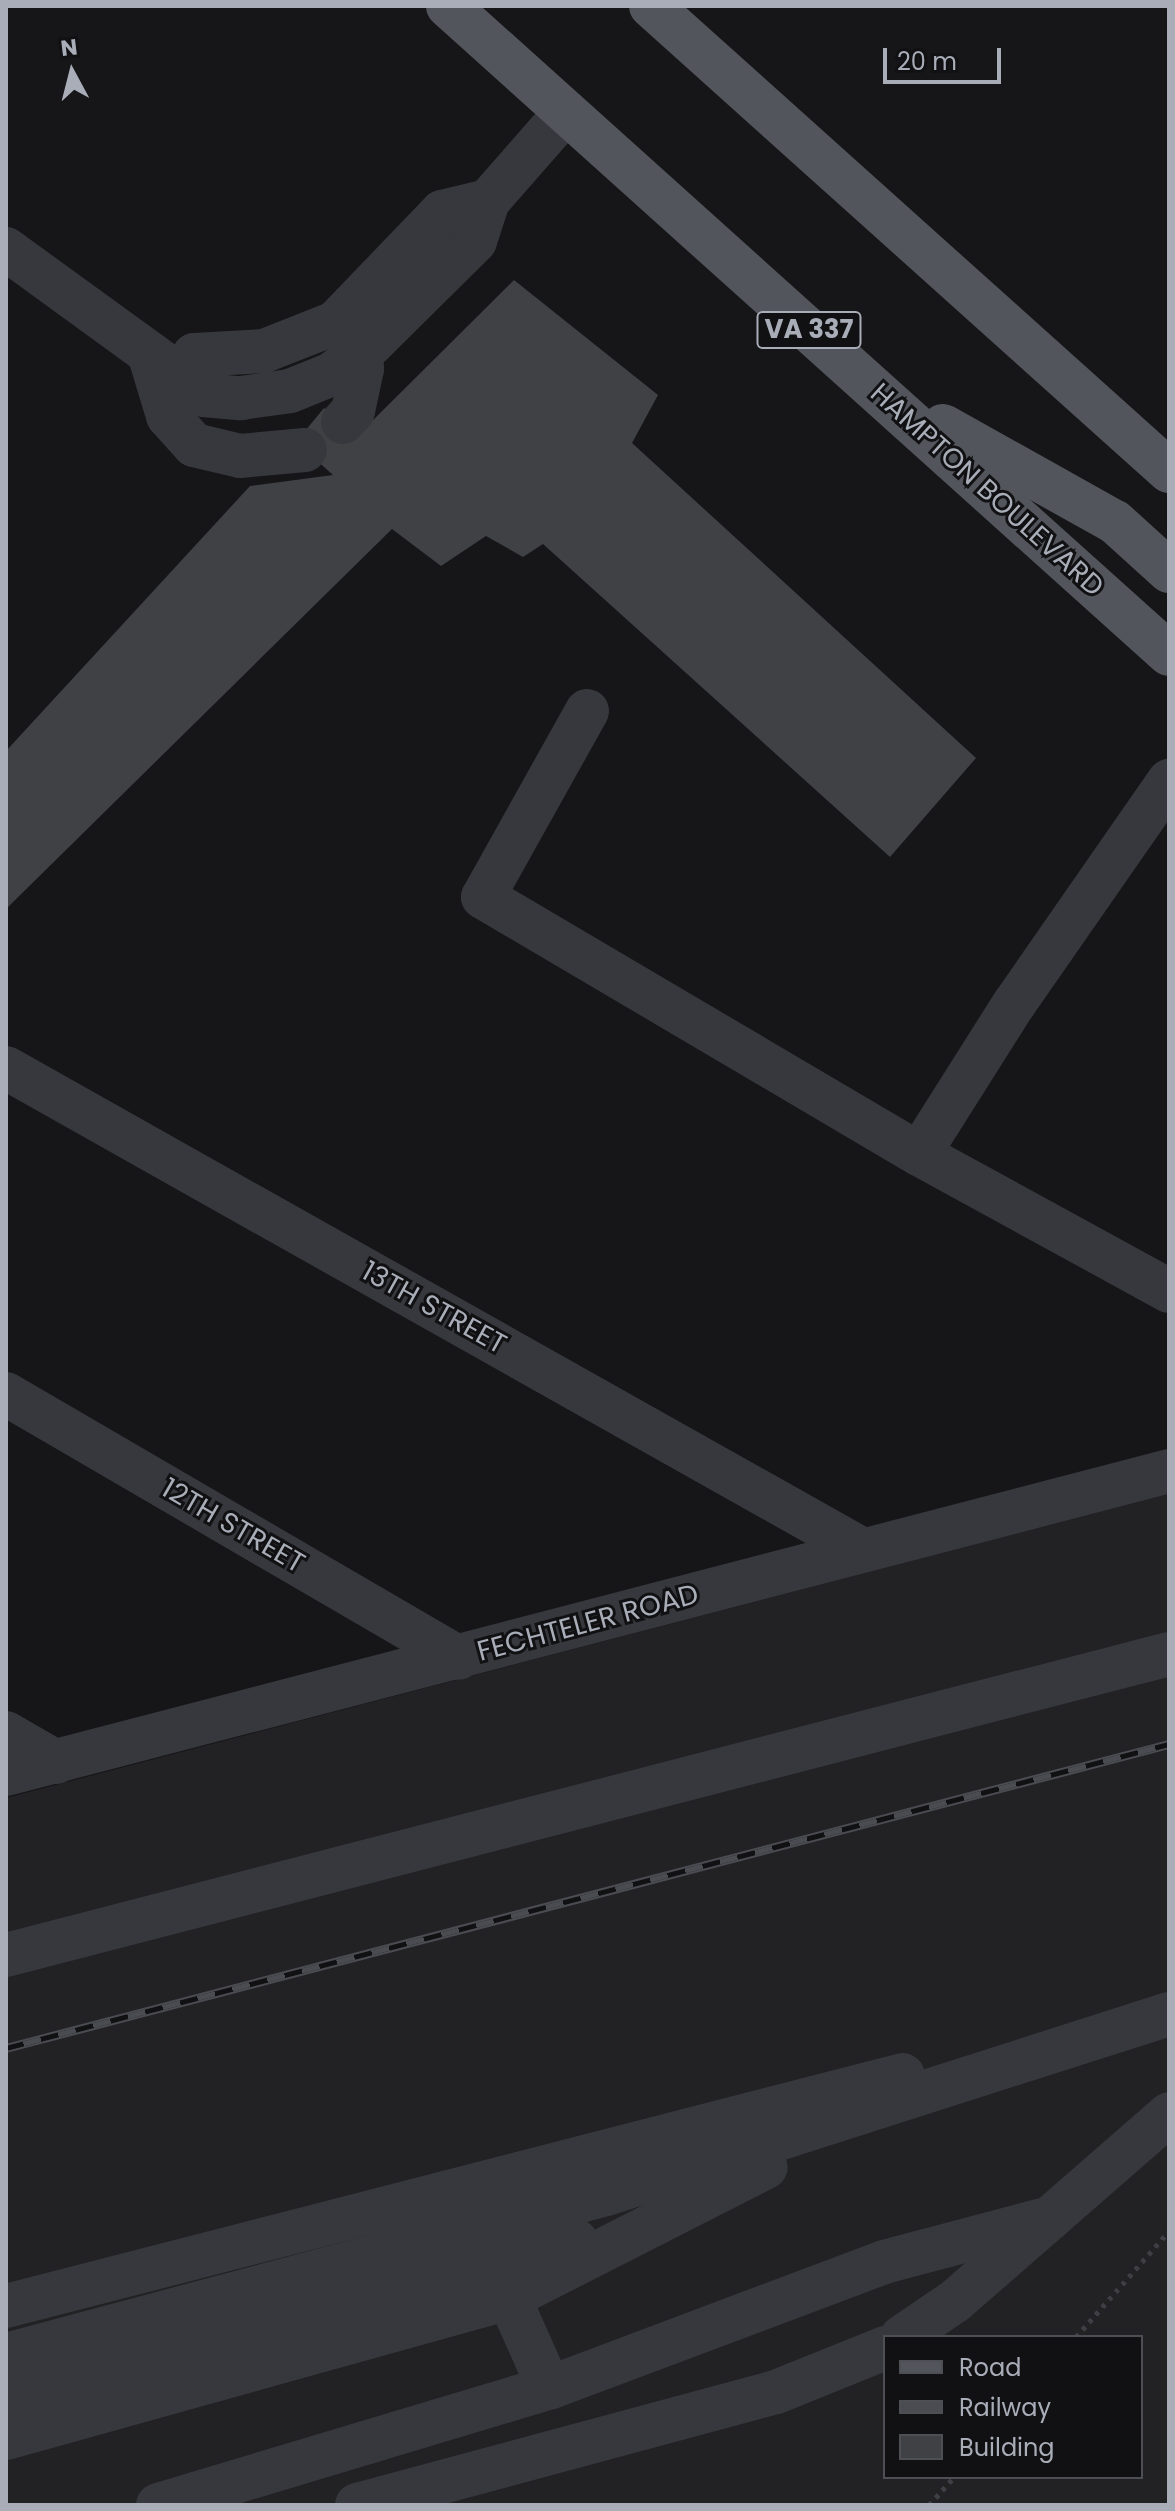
<!DOCTYPE html>
<style>
body{margin:0}
#map{position:relative;width:1175px;height:2511px;overflow:hidden;background:#161618;font-family:Poppins,sans-serif}
div>[style]{position:absolute}
.built>*{inset:0;background:#222225}
.building>*{inset:0;background:#404145}
.path>*{height:5px;margin-top:-2.5px;transform-origin:0;background:repeating-linear-gradient(90deg,#3d3f44 0 4px,transparent 0 10px)}
.minor>*{height:44px;margin:-22px;padding:0 22px;transform-origin:22px;border-radius:22px;background:#37383d}
.major>*{height:44px;margin:-22px;padding:0 22px;transform-origin:22px;border-radius:22px;background:#53555c}
.rail>*{height:9px;margin-top:-4.5px;transform-origin:0;background:repeating-linear-gradient(90deg,#111113 0 18px,#4a4c52 0 36px);box-sizing:border-box;border-block:2px solid #4a4c52}
span{translate:-50% -50%;white-space:nowrap;text-align:center;line-height:1.15;-webkit-text-stroke:6px #111113;paint-order:stroke}
.shield-label span{padding:2px 6px;background:#111113;border:2px solid;border-radius:6px;-webkit-text-stroke-width:0}
.shield-label{font-size:26px;color:#a8adb8;font-weight:700}
.street-label{font-size:28px;color:#a8adb8}
.frame{position:absolute;inset:0;border:8px solid #a8adb8;pointer-events:none}
.legend{position:absolute;left:883px;top:2335px;width:260px;height:144px;box-sizing:border-box;background:#111113;border:2px solid #4d4f55;margin:0;padding:10px 14px;list-style:none;font-size:24px;color:#a8adb8}
.legend li{display:flex;align-items:center;gap:16px;height:40px}
.legend b{width:40px;border:2px solid #4d4f55}
.north{position:absolute;left:32px;top:32px;width:80px;height:80px;-webkit-text-stroke:6px #111113;paint-order:stroke;rotate:353deg;font-size:22px;font-weight:700;line-height:32px;text-align:center;color:#a8adb8}
.north::after{content:'';display:block;margin:auto;width:28px;height:36px;background:#a8adb8;clip-path:polygon(50% 0,100% 100%,50% 72%,0 100%)}
.scale{position:absolute;left:883px;top:48px;width:118px;height:36px;box-sizing:border-box;border:4px solid #a8adb8;border-top:0;padding-left:10px;font-size:24px;line-height:28px;white-space:nowrap;color:#a8adb8;-webkit-text-stroke:6px #111113;paint-order:stroke}
</style>
<div id="map">
<div class="built">
<i style="clip-path:polygon(evenodd,1169px 1493px,1169px 2505px,6px 2505px,6px 1798px,1169px 1493px,885px 2337px,1141px 2337px,1141px 2477px,885px 2477px,885px 2337px)"></i>
</div>
<div class="building">
<i style="clip-path:polygon(514px 280px,658px 395px,632px 443px,976px 758px,890px 857px,543px 544px,523px 557px,486px 536px,441px 566px,392px 529px,6px 909px,6px 751px,250px 486px,333px 475px,296px 442px,324px 408px,360px 433px)"></i>
</div>
<div class="path">
<i style="left:1076px;top:2337px;width:141px;rotate:-48.7deg"></i>
<i style="left:929px;top:2505px;width:38px;rotate:-48deg"></i>
</div>
<div class="minor">
<i style="left:488px;top:201px;width:47px;rotate:166.6deg"></i>
<i style="left:442px;top:212px;width:154px;rotate:133.9deg"></i>
<i style="left:335px;top:323px;width:76px;rotate:158.5deg"></i>
<i style="left:264px;top:351px;width:70px;rotate:176.7deg"></i>
<i style="left:194px;top:355px;width:24px;rotate:125deg"></i>
<i style="left:180px;top:375px;width:30px;rotate:41deg"></i>
<i style="left:203px;top:395px;width:38px;rotate:5deg"></i>
<i style="left:241px;top:398px;width:49px;rotate:-8.1deg"></i>
<i style="left:290px;top:391px;width:45px;rotate:-22deg"></i>
<i style="left:332px;top:374px;width:51px;rotate:-37.8deg"></i>
<i style="left:372px;top:343px;width:145px;rotate:-44.7deg"></i>
<i style="left:475px;top:241px;width:42px;rotate:-72deg"></i>
<i style="left:488px;top:201px;width:118px;rotate:-48.8deg"></i>
<i style="left:6px;top:249px;width:204px;rotate:36deg"></i>
<i style="left:149px;top:353px;width:66px;rotate:73.2deg"></i>
<i style="left:168px;top:416px;width:39px;rotate:48deg"></i>
<i style="left:194px;top:445px;width:47px;rotate:13.4deg"></i>
<i style="left:240px;top:456px;width:65px;rotate:-5.3deg"></i>
<i style="left:343px;top:422px;width:15px;rotate:-48deg"></i>
<i style="left:353px;top:411px;width:43px;rotate:-77.9deg"></i>
<i style="left:362px;top:369px;width:17px;rotate:-93deg"></i>
<i style="left:361px;top:352px;width:19px;rotate:-133deg"></i>
<i style="left:587px;top:711px;width:213px;rotate:119.2deg"></i>
<i style="left:483px;top:897px;width:506px;rotate:30.52deg"></i>
<i style="left:919px;top:1154px;width:285px;rotate:28.7deg"></i>
<i style="left:6px;top:1068px;width:981px;rotate:29.36deg"></i>
<i style="left:919px;top:1154px;width:178px;rotate:-57.7deg"></i>
<i style="left:1014px;top:1004px;width:272px;rotate:-55.2deg"></i>
<i style="left:6px;top:1394px;width:524px;rotate:30.23deg"></i>
<i style="left:6px;top:1733px;width:58px;rotate:30.1deg"></i>
<i style="left:6px;top:1774px;width:1202px;rotate:-14.6deg"></i>
<i style="left:6px;top:1955px;width:1201px;rotate:-14.51deg"></i>
<i style="left:509px;top:2298px;width:98px;rotate:66deg"></i>
<i style="left:6px;top:2306px;width:926px;rotate:-14.44deg"></i>
<i style="left:902px;top:2337px;width:64px;rotate:-34.2deg"></i>
<i style="left:955px;top:2301px;width:284px;rotate:-41.1deg"></i>
<i style="left:6px;top:2355px;width:621px;rotate:-15.02deg"></i>
<i style="left:606px;top:2194px;width:591px;rotate:-17.73deg"></i>
<i style="left:6px;top:2397px;width:591px;rotate:-15.31deg"></i>
<i style="left:6px;top:2438px;width:522px;rotate:-15.55deg"></i>
<i style="left:509px;top:2298px;width:288px;rotate:-27deg"></i>
<i style="left:158px;top:2505px;width:408px;rotate:-16.7deg"></i>
<i style="left:549px;top:2388px;width:358px;rotate:-20.6deg"></i>
<i style="left:884px;top:2262px;width:172px;rotate:-14.8deg"></i>
<i style="left:357px;top:2505px;width:434px;rotate:-15.1deg"></i>
<i style="left:776px;top:2392px;width:118px;rotate:-22deg"></i>
</div>
<div class="major">
<i style="left:448px;top:6px;width:969px;rotate:41.95deg"></i>
<i style="left:651px;top:6px;width:696px;rotate:41.91deg"></i>
<i style="left:943px;top:426px;width:197px;rotate:29.2deg"></i>
<i style="left:1115px;top:522px;width:73px;rotate:42.2deg"></i>
</div>
<div class="rail">
<i style="left:6px;top:2048px;width:1202px;rotate:-14.65deg"></i>
</div>
<div class="shield-label">
<span style="left:809px;top:330px">VA 337</span>
</div>
<div class="street-label">
<span style="left:987px;top:490px;rotate:42deg">HAMPTON BOULEVARD</span>
<span style="left:434px;top:1308px;rotate:29deg">13TH STREET</span>
<span style="left:233px;top:1526px;rotate:30deg">12TH STREET</span>
<span style="left:588px;top:1623px;rotate:-15deg">FECHTELER ROAD</span>
</div>
<div class="frame"></div>
<ul class="legend">
<li><b style="height:10px;background:#53555c"></b>Road</li>
<li><b style="height:10px;background:#4a4c52"></b>Railway</li>
<li><b style="height:22px;background:#404145"></b>Building</li>
</ul>
<div class="north">N</div>
<div class="scale">20 m</div>
</div>
